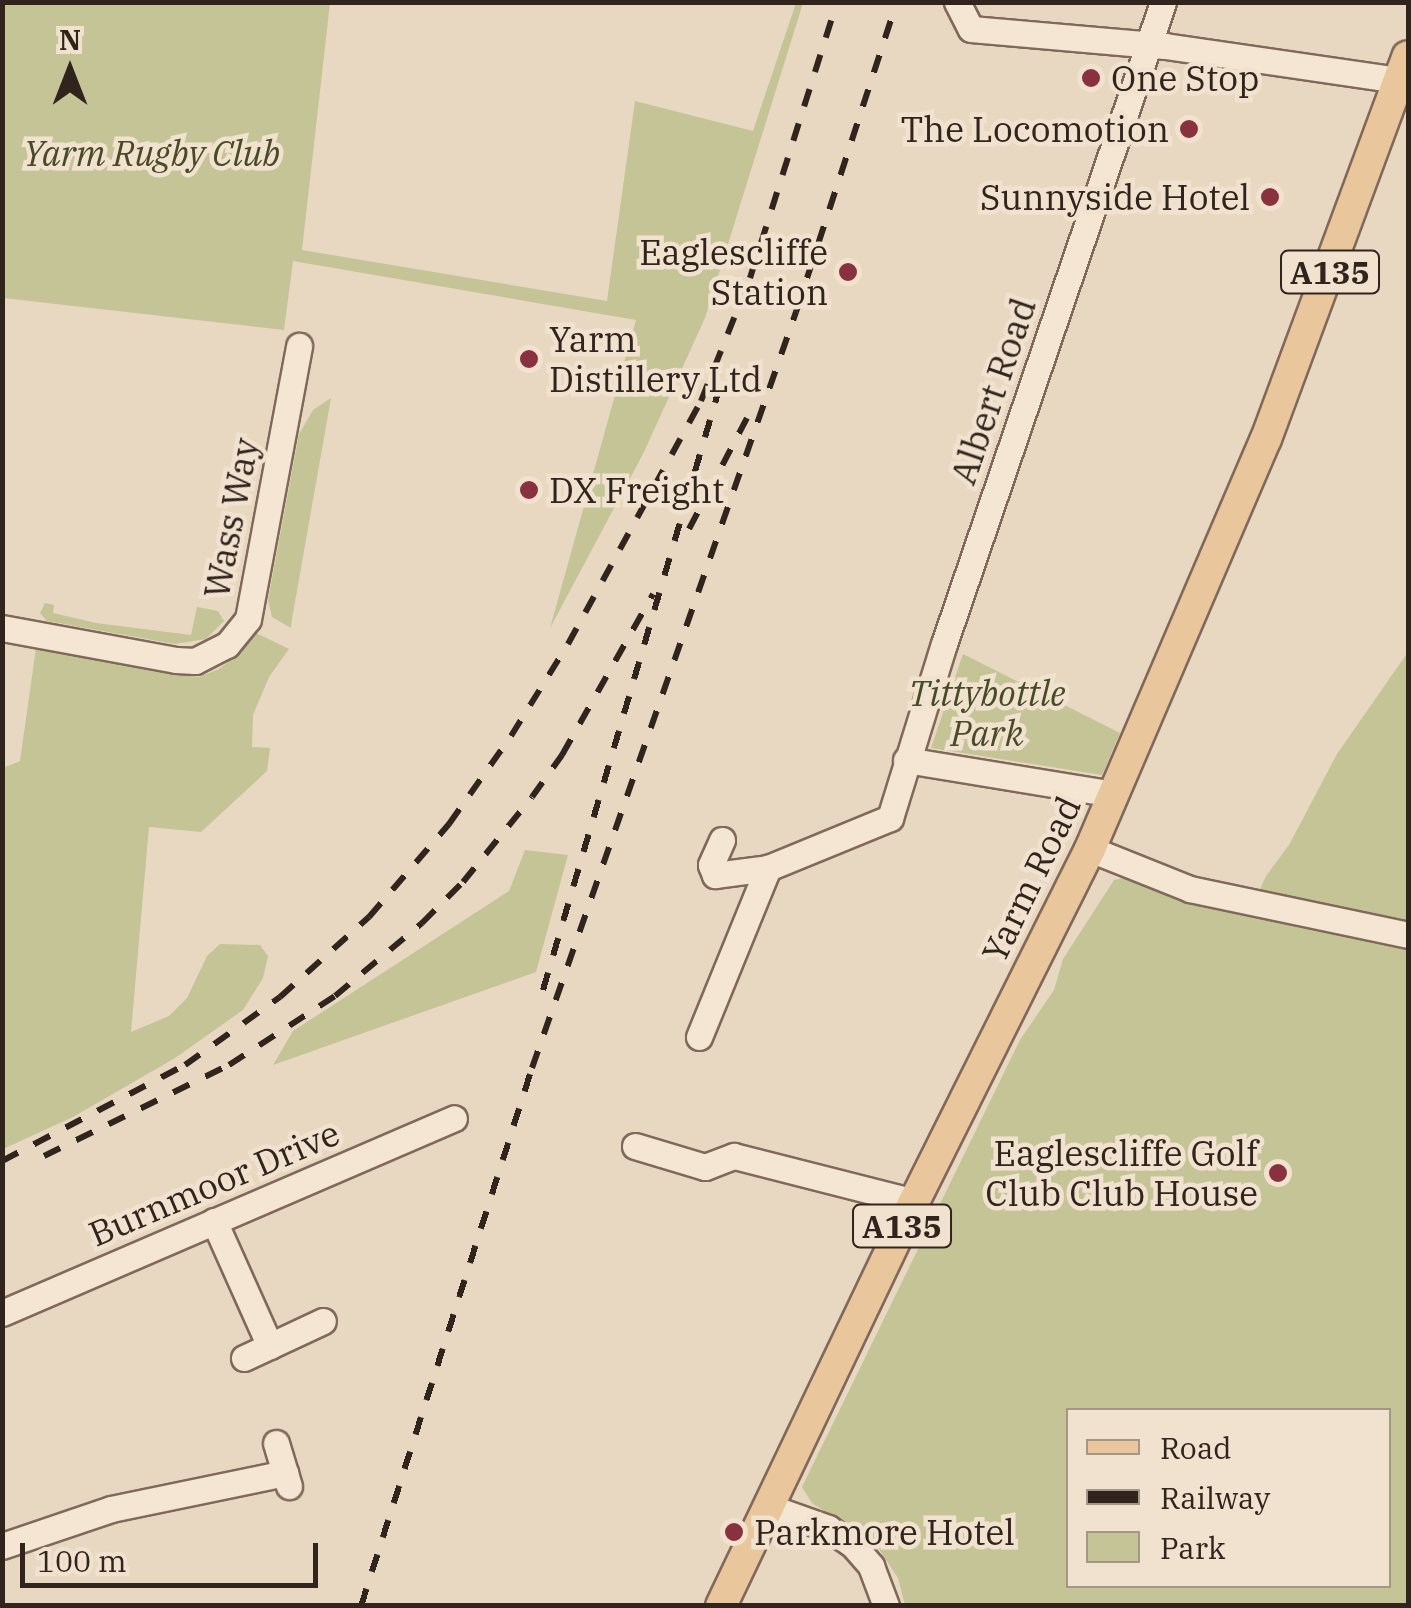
<!DOCTYPE html>
<style>
body{margin:0}
#map{position:relative;width:1411px;height:1608px;overflow:hidden;background:#e8d7c1;font-family:"IBM Plex Serif",serif}
div>[style]{position:absolute}
.green>*{inset:0;background:#c5c496}
.roads{filter:drop-shadow(2px 0 #80695a) drop-shadow(-2px 0 #80695a) drop-shadow(0 2px #80695a) drop-shadow(0 -2px #80695a)}
.minor>*{height:25px;margin:-12.5px;padding:0 12.5px;transform-origin:12.5px;border-radius:12.5px;background:#f4e6d3}
.major>*{height:30px;margin:-15px;padding:0 15px;transform-origin:15px;border-radius:15px;background:#e9c69b}
.rail>*{height:6px;margin-top:-3px;transform-origin:0;background:repeating-linear-gradient(90deg,#31241d 0 18px,transparent 0 36px)}
.dots>*{width:28px;height:28px;translate:-50% -50%;box-sizing:border-box;border:5px solid #f1e2cf;border-radius:50%}
span{translate:-50% -50%;white-space:nowrap;text-align:center;line-height:1.15;-webkit-text-stroke:9px #f1e2cf;paint-order:stroke}
.shield-label span{padding:2px 8px;background:#f1e2cf;border:2px solid;border-radius:8px;-webkit-text-stroke-width:0}
.shield-label{font-size:32px;color:#31241d;font-weight:700}
.poi-label{font-size:35px;color:#31241d}
.left{translate:0 -50%;text-align:left}
.right{translate:-100% -50%;text-align:right}
.park-label{font-size:35px;color:#474b26;font-style:italic}
.street-label{font-size:35px;color:#31241d}
.frame{position:absolute;inset:0;border:5px solid #31241d;pointer-events:none}
.legend{position:absolute;left:1066px;top:1408px;width:325px;height:180px;box-sizing:border-box;background:#f1e2cf;border:2px solid #a49688;margin:0;padding:12px 18px;list-style:none;font-size:30px;color:#31241d}
.legend li{display:flex;align-items:center;gap:20px;height:50px}
.legend b{width:50px;border:2px solid #a49688}
.north{position:absolute;left:20px;top:20px;width:100px;height:100px;-webkit-text-stroke:8px #f1e2cf;paint-order:stroke;rotate:0deg;font-size:28px;font-weight:700;line-height:40px;text-align:center;color:#31241d}
.north::after{content:'';display:block;margin:auto;width:35px;height:45px;background:#31241d;clip-path:polygon(50% 0,100% 100%,50% 72%,0 100%)}
.scale{position:absolute;left:20px;top:1543px;width:298px;height:45px;box-sizing:border-box;border:5px solid #31241d;border-top:0;padding-left:12px;font-size:30px;line-height:35px;white-space:nowrap;color:#31241d;-webkit-text-stroke:8px #f1e2cf;paint-order:stroke}
</style>
<div id="map">
<div class="green">
<i style="clip-path:polygon(2px 3px,330px 3px,302px 250px,607px 301px,635px 101px,753px 131px,796px 3px,803px 3px,705px 318px,643px 454px,550px 628px,636px 320px,293px 261px,284px 330px,3px 298px)"></i>
<i style="clip-path:polygon(331px 398px,292px 619px,291px 628px,272px 617px,268px 600px,299px 434px,313px 410px)"></i>
<i style="clip-path:polygon(45px 603px,54px 605px,53px 613px,96px 623px,191px 635px,197px 607px,218px 611px,224px 621px,206px 639px,175px 644px,47px 621px,40px 613px)"></i>
<i style="clip-path:polygon(256px 633px,289px 649px,269px 677px,253px 715px,252px 747px,270px 748px,267px 771px,201px 832px,149px 827px,131px 1032px,169px 1016px,187px 998px,207px 956px,220px 944px,260px 945px,268px 956px,263px 978px,243px 1010px,175px 1058px,73px 1117px,3px 1149px,3px 768px,20px 761px,36px 648px,199px 677px,219px 669px,239px 654px)"></i>
<i style="clip-path:polygon(evenodd,1408px 652px,1408px 1605px,905px 1605px,898px 1578px,875px 1543px,812px 1503px,802px 1487px,1020px 1040px,1054px 990px,1063px 959px,1114px 880px,1128px 877px,1258px 919px,1267px 901px,1256px 898px,1266px 876px,1289px 845px,1337px 754px,1408px 652px,1068px 1410px,1388px 1410px,1388px 1586px,1068px 1586px,1068px 1410px)"></i>
<i style="clip-path:polygon(963px 654px,1120px 733px,1102px 775px,931px 748px)"></i>
<i style="clip-path:polygon(525px 850px,568px 855px,536px 972px,273px 1065px,293px 1031px,509px 891px)"></i>
</div>
<div class="roads">
<div class="minor">
<i style="left:957px;top:2px;width:30px;rotate:63deg"></i>
<i style="left:971px;top:29px;width:195px;rotate:5deg"></i>
<i style="left:1165px;top:46px;width:235px;rotate:8.3deg"></i>
<i style="left:1398px;top:80px;width:12px;rotate:31deg"></i>
<i style="left:2px;top:628px;width:177px;rotate:10.4deg"></i>
<i style="left:176px;top:660px;width:19px;rotate:3deg"></i>
<i style="left:195px;top:661px;width:36px;rotate:-27deg"></i>
<i style="left:227px;top:645px;width:33px;rotate:-51deg"></i>
<i style="left:248px;top:619px;width:278px;rotate:-79.4deg"></i>
<i style="left:906px;top:760px;width:211px;rotate:9.3deg"></i>
<i style="left:722px;top:840px;width:27px;rotate:114deg"></i>
<i style="left:711px;top:865px;width:11px;rotate:68deg"></i>
<i style="left:715px;top:875px;width:53px;rotate:-7.5deg"></i>
<i style="left:1090px;top:849px;width:108px;rotate:21.8deg"></i>
<i style="left:1190px;top:889px;width:223px;rotate:11.9deg"></i>
<i style="left:699px;top:1037px;width:183px;rotate:-67.8deg"></i>
<i style="left:768px;top:868px;width:132px;rotate:-22.3deg"></i>
<i style="left:890px;top:818px;width:182px;rotate:-72.8deg"></i>
<i style="left:944px;top:644px;width:678px;rotate:-71.16deg"></i>
<i style="left:635px;top:1146px;width:73px;rotate:16.7deg"></i>
<i style="left:705px;top:1167px;width:31px;rotate:-21deg"></i>
<i style="left:734px;top:1156px;width:186px;rotate:14.3deg"></i>
<i style="left:214px;top:1221px;width:137px;rotate:65.9deg"></i>
<i style="left:2px;top:1313px;width:492px;rotate:-23.3deg"></i>
<i style="left:244px;top:1358px;width:87px;rotate:-25.1deg"></i>
<i style="left:276px;top:1443px;width:45px;rotate:73.2deg"></i>
<i style="left:769px;top:1507px;width:63px;rotate:19.6deg"></i>
<i style="left:828px;top:1528px;width:30px;rotate:34deg"></i>
<i style="left:853px;top:1545px;width:28px;rotate:49deg"></i>
<i style="left:871px;top:1566px;width:43px;rotate:69.4deg"></i>
<i style="left:2px;top:1546px;width:115px;rotate:-18.7deg"></i>
<i style="left:111px;top:1509px;width:178px;rotate:-11.7deg"></i>
</div>
<div class="major">
<i style="left:721px;top:1606px;width:448px;rotate:-64.5deg"></i>
<i style="left:914px;top:1202px;width:394px;rotate:-63.5deg"></i>
<i style="left:1090px;top:849px;width:446px;rotate:-66.8deg"></i>
<i style="left:1266px;top:439px;width:408px;rotate:-69.7deg"></i>
</div>
</div>
<div class="rail">
<i style="left:689px;top:529px;width:125px;rotate:-62.4deg"></i>
<i style="left:543px;top:990px;width:629px;rotate:-73.67deg"></i>
<i style="left:44px;top:1156px;width:206px;rotate:-26.2deg"></i>
<i style="left:229px;top:1065px;width:126px;rotate:-33.1deg"></i>
<i style="left:335px;top:996px;width:114px;rotate:-40deg"></i>
<i style="left:422px;top:923px;width:58px;rotate:-45deg"></i>
<i style="left:463px;top:882px;width:109px;rotate:-50.9deg"></i>
<i style="left:532px;top:797px;width:52px;rotate:-54.5deg"></i>
<i style="left:562px;top:755px;width:185px;rotate:-60.5deg"></i>
<i style="left:2px;top:1161px;width:207px;rotate:-27.7deg"></i>
<i style="left:185px;top:1065px;width:117px;rotate:-35.6deg"></i>
<i style="left:280px;top:997px;width:120px;rotate:-42deg"></i>
<i style="left:369px;top:917px;width:123px;rotate:-49.3deg"></i>
<i style="left:449px;top:824px;width:108px;rotate:-54.8deg"></i>
<i style="left:511px;top:736px;width:108px;rotate:-58.2deg"></i>
<i style="left:568px;top:644px;width:277px;rotate:-61.3deg"></i>
<i style="left:701px;top:401px;width:132px;rotate:-68.3deg"></i>
<i style="left:750px;top:278px;width:289px;rotate:-72.5deg"></i>
<i style="left:361px;top:1606px;width:565px;rotate:-72.37deg"></i>
<i style="left:532px;top:1068px;width:801px;rotate:-70.75deg"></i>
<i style="left:796px;top:312px;width:326px;rotate:-72deg"></i>
</div>
<div class="dots">
<i style="left:1091px;top:78px;background:#89313e"></i>
<i style="left:1189px;top:129px;background:#89313e"></i>
<i style="left:1270px;top:197px;background:#89313e"></i>
<i style="left:848px;top:272px;background:#89313e"></i>
<i style="left:529px;top:359px;background:#89313e"></i>
<i style="left:529px;top:490px;background:#89313e"></i>
<i style="left:1278px;top:1173px;background:#89313e"></i>
<i style="left:734px;top:1532px;background:#89313e"></i>
</div>
<div class="shield-label">
<span style="left:1330px;top:272px">A135</span>
<span style="left:902px;top:1226px">A135</span>
</div>
<div class="poi-label">
<span class="left" style="left:1111px;top:78px">One Stop</span>
<span class="right" style="left:1169px;top:129px">The Locomotion</span>
<span class="right" style="left:1250px;top:197px">Sunnyside Hotel</span>
<span class="right" style="left:828px;top:272px">Eaglescliffe<br>Station</span>
<span class="left" style="left:549px;top:359px">Yarm<br>Distillery Ltd</span>
<span class="left" style="left:549px;top:490px">DX Freight</span>
<span class="right" style="left:1258px;top:1173px">Eaglescliffe Golf<br>Club Club House</span>
<span class="left" style="left:754px;top:1532px">Parkmore Hotel</span>
</div>
<div class="park-label">
<span style="left:152px;top:153px">Yarm Rugby Club</span>
<span style="left:987px;top:713px">Tittybottle<br>Park</span>
</div>
<div class="street-label">
<span style="left:993px;top:391px;rotate:-71deg">Albert Road</span>
<span style="left:231px;top:518px;rotate:-79deg">Wass Way</span>
<span style="left:1031px;top:879px;rotate:-64deg">Yarm Road</span>
<span style="left:214px;top:1183px;rotate:-23deg">Burnmoor Drive</span>
</div>
<div class="frame"></div>
<ul class="legend">
<li><b style="height:12px;background:#e9c69b"></b>Road</li>
<li><b style="height:12px;background:#31241d"></b>Railway</li>
<li><b style="height:28px;background:#c5c496"></b>Park</li>
</ul>
<div class="north">N</div>
<div class="scale">100 m</div>
</div>
